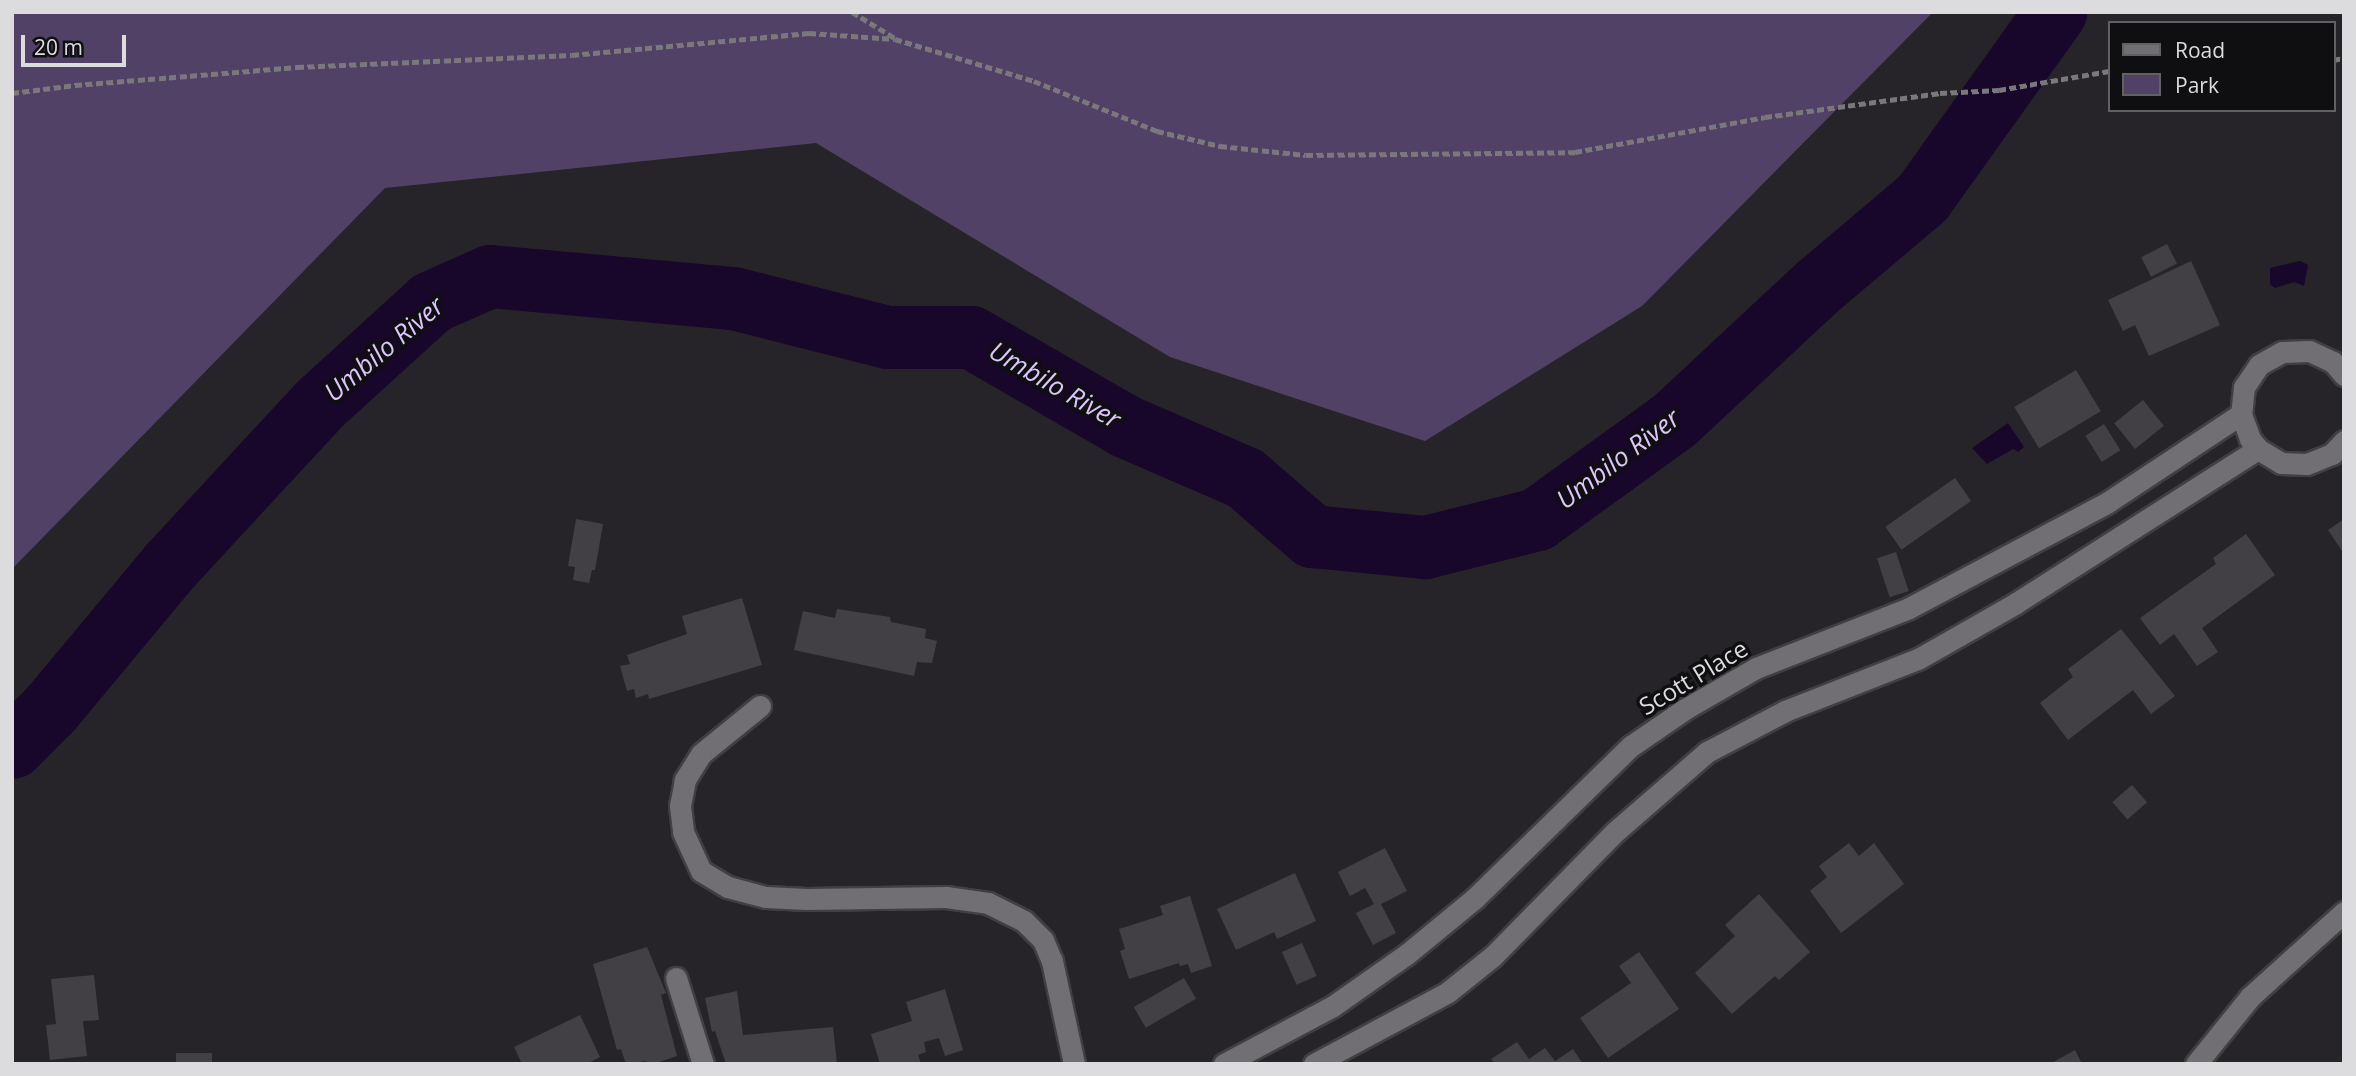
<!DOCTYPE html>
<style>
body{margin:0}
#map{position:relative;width:2356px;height:1076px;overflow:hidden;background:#262428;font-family:"Open Sans",sans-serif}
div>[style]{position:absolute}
.green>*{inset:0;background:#524167}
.water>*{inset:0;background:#19062b}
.river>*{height:63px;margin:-31.5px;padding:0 31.5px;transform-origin:31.5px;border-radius:31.5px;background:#19062b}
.building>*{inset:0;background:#424044;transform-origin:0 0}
.path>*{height:4.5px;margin-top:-2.25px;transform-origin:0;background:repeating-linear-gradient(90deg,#79787b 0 7px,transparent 0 10.5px)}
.roads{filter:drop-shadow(2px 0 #403f42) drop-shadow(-2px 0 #403f42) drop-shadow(0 2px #403f42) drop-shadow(0 -2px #403f42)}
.minor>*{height:21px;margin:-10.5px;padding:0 10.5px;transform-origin:10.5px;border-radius:10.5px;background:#716f74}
span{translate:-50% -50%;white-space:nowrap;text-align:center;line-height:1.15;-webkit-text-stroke:7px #0f0e10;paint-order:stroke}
.street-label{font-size:24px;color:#dcdbde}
.water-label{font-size:26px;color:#dcc4fe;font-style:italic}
.frame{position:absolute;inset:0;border:14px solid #dcdbde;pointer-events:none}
.legend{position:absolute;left:2108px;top:21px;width:228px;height:91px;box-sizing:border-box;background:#0f0e10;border:2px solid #616062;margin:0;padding:9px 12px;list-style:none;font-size:21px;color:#dcdbde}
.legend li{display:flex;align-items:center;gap:14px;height:35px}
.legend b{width:35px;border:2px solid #616062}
.scale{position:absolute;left:21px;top:35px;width:105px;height:32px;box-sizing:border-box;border:4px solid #dcdbde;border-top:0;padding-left:9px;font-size:21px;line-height:24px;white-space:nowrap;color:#dcdbde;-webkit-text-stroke:5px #0f0e10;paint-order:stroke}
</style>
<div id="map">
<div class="green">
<i style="clip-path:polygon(12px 12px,1933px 12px,1642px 306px,1425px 441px,1170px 357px,816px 143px,385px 188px,12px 569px)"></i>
</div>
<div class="water">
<i style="clip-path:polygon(2300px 261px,2308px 265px,2304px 286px,2294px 282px,2275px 288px,2270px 284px,2270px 268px)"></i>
<i style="clip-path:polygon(2008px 423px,2024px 447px,2018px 452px,2013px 449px,1987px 464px,1972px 448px)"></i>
</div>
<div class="river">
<i style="left:12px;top:747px;width:54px;rotate:-45deg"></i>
<i style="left:50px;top:709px;width:187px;rotate:-50.2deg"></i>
<i style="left:170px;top:565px;width:219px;rotate:-47.2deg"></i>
<i style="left:319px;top:404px;width:151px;rotate:-42.3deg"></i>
<i style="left:431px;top:302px;width:64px;rotate:-23.8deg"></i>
<i style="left:490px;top:276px;width:244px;rotate:5.2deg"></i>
<i style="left:733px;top:298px;width:159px;rotate:14.2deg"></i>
<i style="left:887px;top:337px;width:84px"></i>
<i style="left:971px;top:337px;width:178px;rotate:30deg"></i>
<i style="left:1125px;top:426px;width:131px;rotate:23.4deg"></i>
<i style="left:1245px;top:478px;width:89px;rotate:40.9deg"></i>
<i style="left:1312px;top:536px;width:114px;rotate:5.6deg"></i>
<i style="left:1425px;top:547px;width:115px;rotate:-14deg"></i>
<i style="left:1537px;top:519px;width:169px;rotate:-35.9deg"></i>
<i style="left:1674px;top:420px;width:198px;rotate:-43deg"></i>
<i style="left:1819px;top:285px;width:135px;rotate:-40.2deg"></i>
<i style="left:1922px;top:198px;width:229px;rotate:-54.4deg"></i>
</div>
<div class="building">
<i style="left:2167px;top:244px;width:22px;height:29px;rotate:63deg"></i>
<i style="clip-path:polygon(2191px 261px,2220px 325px,2149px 356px,2135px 325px,2123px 331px,2108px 300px)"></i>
<i style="left:2076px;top:370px;width:48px;height:72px;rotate:59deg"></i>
<i style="left:2143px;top:400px;width:33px;height:37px;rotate:51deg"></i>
<i style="left:2104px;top:424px;width:31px;height:22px;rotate:58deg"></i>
<i style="left:1955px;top:478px;width:28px;height:85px;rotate:55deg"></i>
<i style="clip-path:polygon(576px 519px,603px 524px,595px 570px,592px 570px,589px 583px,573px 580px,575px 567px,568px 566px)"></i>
<i style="clip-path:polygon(2344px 519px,2344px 554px,2328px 530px)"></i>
<i style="clip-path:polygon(2246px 534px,2275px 575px,2202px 628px,2218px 652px,2197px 666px,2174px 634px,2160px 645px,2140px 618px,2216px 564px,2213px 558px)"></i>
<i style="left:1896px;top:552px;width:41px;height:20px;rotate:72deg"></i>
<i style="clip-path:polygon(742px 598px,762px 665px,649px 699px,648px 694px,636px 698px,634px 689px,627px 691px,620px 666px,630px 664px,627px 655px,687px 634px,682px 616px)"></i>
<i style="clip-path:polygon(837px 609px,890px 617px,891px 622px,926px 629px,925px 638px,937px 641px,932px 663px,917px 662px,914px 676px,794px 650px,803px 611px,835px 618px)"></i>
<i style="clip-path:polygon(2121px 629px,2175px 696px,2151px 714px,2133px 690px,2068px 740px,2040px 703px,2073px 677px,2068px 669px)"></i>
<i style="left:2132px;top:785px;width:23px;height:26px;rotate:49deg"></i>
<i style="clip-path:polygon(1849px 843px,1859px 856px,1874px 843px,1904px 884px,1841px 933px,1810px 891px,1827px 877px,1819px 866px)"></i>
<i style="clip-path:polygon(1385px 848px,1407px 891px,1381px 904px,1396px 933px,1373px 945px,1356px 913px,1374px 904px,1365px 888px,1350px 896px,1338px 872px)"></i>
<i style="clip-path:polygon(1295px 873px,1316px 921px,1277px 939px,1274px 932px,1236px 950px,1217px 909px)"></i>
<i style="clip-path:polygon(1759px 894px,1810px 952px,1779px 980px,1775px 976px,1732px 1014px,1695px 973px,1735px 936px,1725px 925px)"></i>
<i style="clip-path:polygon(1190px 896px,1212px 966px,1191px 973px,1188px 964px,1180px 966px,1179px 963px,1129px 979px,1120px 951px,1125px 949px,1119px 929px,1163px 915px,1160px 906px)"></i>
<i style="left:1302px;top:943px;width:36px;height:22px;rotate:66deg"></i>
<i style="clip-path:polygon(647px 947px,666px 993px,661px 995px,677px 1056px,653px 1064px,645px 1061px,626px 1064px,621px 1049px,617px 1050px,593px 964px)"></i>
<i style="clip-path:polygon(1639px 952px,1679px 1009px,1608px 1058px,1580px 1018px,1631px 983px,1619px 966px)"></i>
<i style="clip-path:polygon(94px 975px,99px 1020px,83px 1021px,87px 1056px,50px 1060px,46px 1025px,56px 1024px,51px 979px)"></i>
<i style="left:1184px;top:978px;width:24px;height:58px;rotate:60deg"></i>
<i style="clip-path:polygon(945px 989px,963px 1050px,945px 1056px,939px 1038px,924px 1042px,926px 1052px,918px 1055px,921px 1064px,880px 1064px,871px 1034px,912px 1021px,906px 1002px)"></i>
<i style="clip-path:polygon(737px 991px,743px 1035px,833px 1027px,837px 1064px,726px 1064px,715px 1031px,712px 1032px,705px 998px)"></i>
<i style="clip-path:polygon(580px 1015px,600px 1057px,587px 1064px,522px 1064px,514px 1047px)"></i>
<i style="clip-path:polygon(1517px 1042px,1529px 1059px,1545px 1048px,1555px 1061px,1573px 1049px,1583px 1064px,1495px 1064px,1491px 1059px)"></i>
<i style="clip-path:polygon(2075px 1050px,2082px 1064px,2050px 1064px)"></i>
<i style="left:176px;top:1053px;width:36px;height:11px"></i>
</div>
<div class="path">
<i style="left:852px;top:12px;width:50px;rotate:31.2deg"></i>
<i style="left:2333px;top:60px;width:11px;rotate:-10deg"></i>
<i style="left:12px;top:93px;width:64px;rotate:-7.2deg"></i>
<i style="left:75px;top:85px;width:223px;rotate:-4.6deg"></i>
<i style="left:297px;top:67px;width:275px;rotate:-2.5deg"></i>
<i style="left:572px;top:55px;width:238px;rotate:-5.3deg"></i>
<i style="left:809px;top:33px;width:86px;rotate:4deg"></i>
<i style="left:895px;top:39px;width:145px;rotate:16.8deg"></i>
<i style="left:1034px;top:81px;width:133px;rotate:22.1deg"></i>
<i style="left:1157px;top:131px;width:65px;rotate:13.4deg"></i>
<i style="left:1220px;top:146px;width:86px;rotate:6deg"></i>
<i style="left:1306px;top:155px;width:269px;rotate:-0.6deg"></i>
<i style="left:1575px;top:152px;width:193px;rotate:-10.4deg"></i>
<i style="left:1765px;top:117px;width:177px;rotate:-7.8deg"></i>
<i style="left:1940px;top:93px;width:59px;rotate:-2.9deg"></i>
<i style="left:1999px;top:90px;width:112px;rotate:-9.8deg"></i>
</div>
<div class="roads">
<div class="minor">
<i style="left:2344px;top:375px;width:17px;rotate:-130deg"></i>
<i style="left:2333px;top:362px;width:26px;rotate:-155deg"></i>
<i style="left:2309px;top:351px;width:27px;rotate:178deg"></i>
<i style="left:2282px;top:352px;width:26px;rotate:151deg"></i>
<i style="left:2259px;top:365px;width:27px;rotate:124deg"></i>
<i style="left:2244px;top:387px;width:27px;rotate:96deg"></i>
<i style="left:2241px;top:414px;width:27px;rotate:70deg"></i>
<i style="left:2250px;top:439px;width:13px;rotate:51deg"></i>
<i style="left:2258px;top:449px;width:27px;rotate:31deg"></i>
<i style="left:2281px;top:463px;width:26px;rotate:2deg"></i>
<i style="left:2307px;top:464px;width:27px;rotate:-22deg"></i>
<i style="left:2332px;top:454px;width:18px;rotate:-47deg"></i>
<i style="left:760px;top:706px;width:76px;rotate:140.9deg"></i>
<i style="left:701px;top:754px;width:31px;rotate:122deg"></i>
<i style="left:685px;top:780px;width:26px;rotate:101deg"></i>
<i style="left:680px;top:806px;width:26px;rotate:83deg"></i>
<i style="left:683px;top:832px;width:43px;rotate:65.2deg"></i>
<i style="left:701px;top:871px;width:31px;rotate:31deg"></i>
<i style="left:728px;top:887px;width:39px;rotate:15deg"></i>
<i style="left:766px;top:897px;width:40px;rotate:2.9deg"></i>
<i style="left:806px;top:899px;width:140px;rotate:-0.8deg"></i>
<i style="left:946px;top:897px;width:42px;rotate:8.1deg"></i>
<i style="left:988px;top:903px;width:40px;rotate:26.6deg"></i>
<i style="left:1024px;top:921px;width:27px;rotate:45deg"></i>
<i style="left:1043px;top:940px;width:23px;rotate:67deg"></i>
<i style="left:1052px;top:961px;width:105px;rotate:77.9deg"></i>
<i style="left:676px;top:978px;width:90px;rotate:72.6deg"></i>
<i style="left:1224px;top:1064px;width:123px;rotate:-28deg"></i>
<i style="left:1333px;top:1006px;width:90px;rotate:-35.1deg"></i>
<i style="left:1407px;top:954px;width:88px;rotate:-39.5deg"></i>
<i style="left:1475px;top:898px;width:218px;rotate:-44.3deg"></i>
<i style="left:1631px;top:746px;width:65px;rotate:-34.4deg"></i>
<i style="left:1685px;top:709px;width:82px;rotate:-30deg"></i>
<i style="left:1756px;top:668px;width:164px;rotate:-21.4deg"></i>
<i style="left:1909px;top:608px;width:225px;rotate:-28deg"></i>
<i style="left:2108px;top:502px;width:159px;rotate:-33.5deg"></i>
<i style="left:1314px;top:1064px;width:152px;rotate:-28.2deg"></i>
<i style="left:1448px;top:992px;width:58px;rotate:-38.7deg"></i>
<i style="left:1493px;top:956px;width:175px;rotate:-45.5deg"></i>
<i style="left:1616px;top:831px;width:121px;rotate:-41deg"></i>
<i style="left:1707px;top:752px;width:88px;rotate:-27.7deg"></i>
<i style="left:1785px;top:711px;width:143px;rotate:-21.4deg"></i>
<i style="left:1918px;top:659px;width:113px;rotate:-29.7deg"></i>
<i style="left:2016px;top:603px;width:287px;rotate:-32.5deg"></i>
<i style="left:2196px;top:1064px;width:86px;rotate:-51.1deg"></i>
<i style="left:2250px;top:997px;width:127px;rotate:-42.1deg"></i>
</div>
</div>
<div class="street-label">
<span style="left:1693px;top:677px;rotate:-31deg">Scott Place</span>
</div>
<div class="water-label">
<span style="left:384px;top:349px;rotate:-40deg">Umbilo River</span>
<span style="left:1055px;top:385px;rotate:30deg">Umbilo River</span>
<span style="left:1618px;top:459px;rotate:-37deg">Umbilo River</span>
</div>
<div class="frame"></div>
<ul class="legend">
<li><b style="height:9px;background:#716f74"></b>Road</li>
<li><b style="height:19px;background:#524167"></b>Park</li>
</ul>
<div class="scale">20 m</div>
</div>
